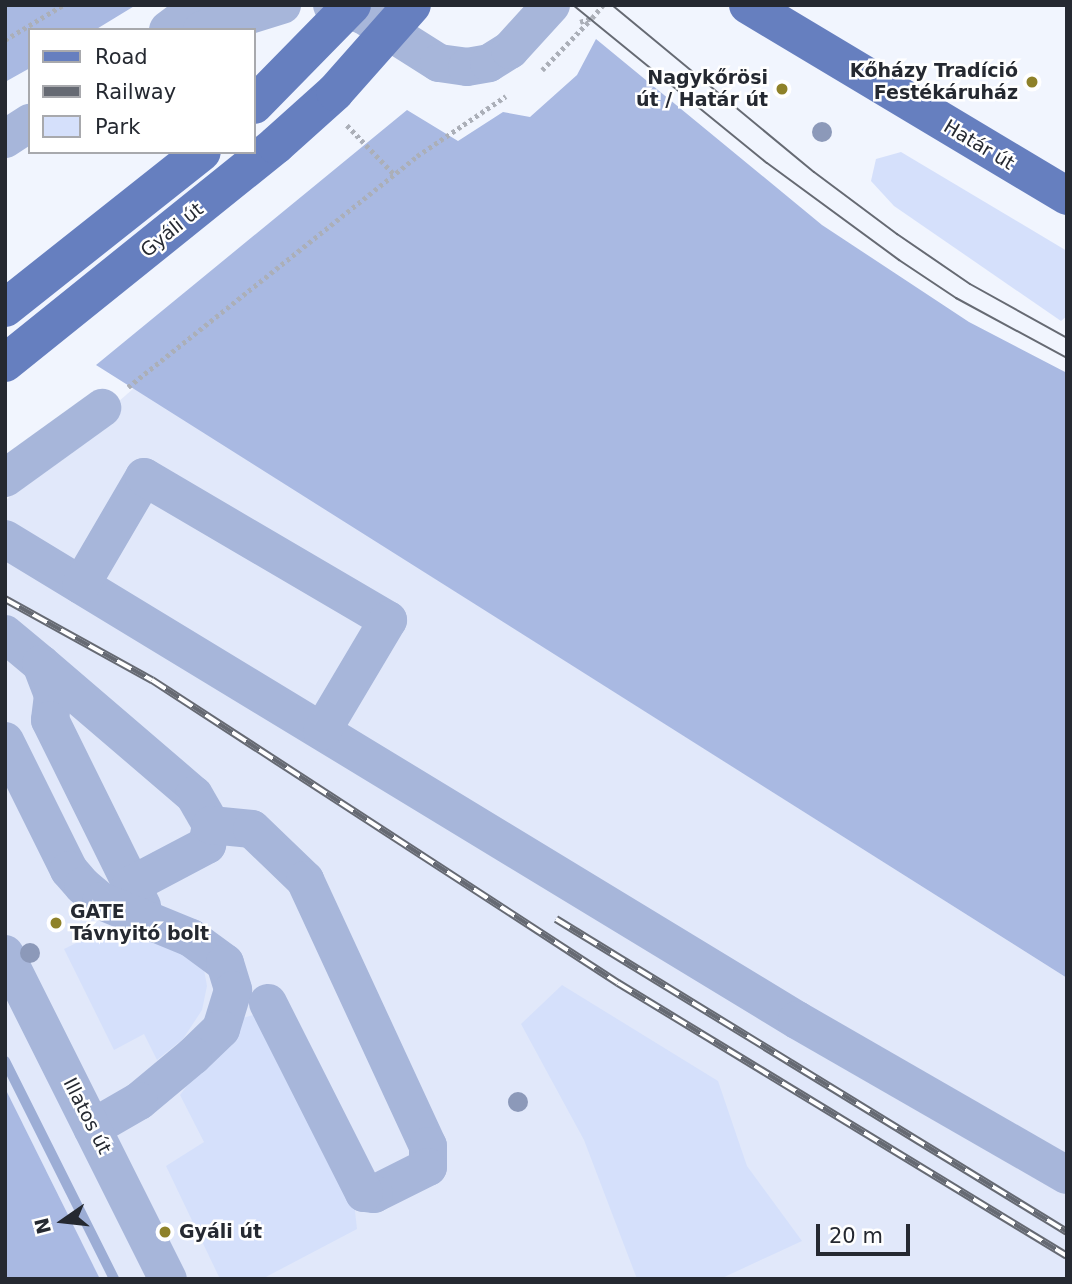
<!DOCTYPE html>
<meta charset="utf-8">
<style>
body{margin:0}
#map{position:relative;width:1072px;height:1284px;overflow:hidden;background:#f1f5fe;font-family:"DejaVu Sans",sans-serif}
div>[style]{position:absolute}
.built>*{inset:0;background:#e1e8fa}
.green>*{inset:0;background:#d5e0fb}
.forest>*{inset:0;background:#a9b9e2}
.stream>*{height:10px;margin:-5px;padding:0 5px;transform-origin:5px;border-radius:5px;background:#9cadd5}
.path>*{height:4.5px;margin-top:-2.25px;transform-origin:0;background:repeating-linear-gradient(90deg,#abafb8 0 3.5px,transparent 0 7px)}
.minor>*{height:38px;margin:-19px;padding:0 19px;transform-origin:19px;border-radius:19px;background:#a7b6da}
.major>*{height:38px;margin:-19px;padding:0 19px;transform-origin:19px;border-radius:19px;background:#667fbf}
.tram>*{height:2px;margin:-1px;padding:0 1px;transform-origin:1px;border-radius:1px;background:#666a73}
.rail>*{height:8px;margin-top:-4px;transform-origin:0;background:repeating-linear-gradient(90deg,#fff 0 16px,#666a73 0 32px);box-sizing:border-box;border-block:2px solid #666a73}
.trees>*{width:20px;height:20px;margin:-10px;border-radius:50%;background:#8c99b9}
.dots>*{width:19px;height:19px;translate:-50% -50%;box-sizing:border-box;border:4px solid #fff;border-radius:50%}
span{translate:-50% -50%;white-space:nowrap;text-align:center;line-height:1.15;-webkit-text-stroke:5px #fff;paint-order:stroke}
.poi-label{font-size:19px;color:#252931;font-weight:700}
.right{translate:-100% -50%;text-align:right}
.left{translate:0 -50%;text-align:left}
.street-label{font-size:19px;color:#252931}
.frame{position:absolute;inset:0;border:7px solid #252931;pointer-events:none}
.legend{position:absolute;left:28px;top:28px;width:228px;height:126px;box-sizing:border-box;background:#fff;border:2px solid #a8a9ad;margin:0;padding:9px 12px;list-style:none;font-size:21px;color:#252931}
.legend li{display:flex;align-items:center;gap:14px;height:35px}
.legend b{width:35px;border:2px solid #a8a9ad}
.north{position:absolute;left:28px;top:1186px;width:70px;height:70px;-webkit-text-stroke:5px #fff;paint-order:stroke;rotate:256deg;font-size:19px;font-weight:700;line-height:28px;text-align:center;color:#252931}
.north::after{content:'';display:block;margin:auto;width:24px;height:32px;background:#252931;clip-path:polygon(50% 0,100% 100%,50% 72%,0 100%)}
.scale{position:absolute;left:816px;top:1224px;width:94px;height:32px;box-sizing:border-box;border:4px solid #252931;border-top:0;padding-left:9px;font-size:21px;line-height:24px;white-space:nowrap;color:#252931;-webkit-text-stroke:5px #fff;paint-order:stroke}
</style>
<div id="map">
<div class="built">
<i style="clip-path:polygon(134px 388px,1067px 978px,1067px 1279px,100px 1279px,5px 1088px,5px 501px)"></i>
</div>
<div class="green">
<i style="clip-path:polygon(901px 152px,1067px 251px,1067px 316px,1061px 321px,894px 206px,871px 181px,876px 159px)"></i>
<i style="clip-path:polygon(117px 923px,202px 959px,207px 986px,202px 1010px,183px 1039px,157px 1060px,144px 1034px,114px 1050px,64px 949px)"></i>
<i style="clip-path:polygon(562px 985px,718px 1081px,747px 1166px,802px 1241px,720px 1279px,637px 1279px,584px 1140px,521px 1024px)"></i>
<i style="clip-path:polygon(253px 1015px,354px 1202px,357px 1229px,262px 1279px,220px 1279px,166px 1166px,204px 1142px,180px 1095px,236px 1020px)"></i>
</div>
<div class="forest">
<i style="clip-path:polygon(5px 5px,136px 5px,95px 30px,30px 30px,30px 68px,5px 82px)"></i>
<i style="clip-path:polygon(596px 39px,822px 225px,969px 322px,1067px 373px,1067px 978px,96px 365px,407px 110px,458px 141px,503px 112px,530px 117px,577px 75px)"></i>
<i style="clip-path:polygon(5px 1088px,100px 1279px,5px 1279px)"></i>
</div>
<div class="stream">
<i style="left:5px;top:1061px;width:244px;rotate:63.4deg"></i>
</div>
<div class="path">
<i style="left:580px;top:22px;width:13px;rotate:-18deg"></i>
<i style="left:592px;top:18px;width:17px;rotate:-50deg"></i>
<i style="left:5px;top:40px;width:68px;rotate:-31.1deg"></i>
<i style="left:542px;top:70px;width:72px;rotate:-46.1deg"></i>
<i style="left:347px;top:125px;width:69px;rotate:46.2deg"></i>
<i style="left:128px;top:387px;width:370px;rotate:-38.6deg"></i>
<i style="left:417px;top:156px;width:107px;rotate:-34deg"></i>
</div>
<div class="minor">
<i style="left:332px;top:5px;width:33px;rotate:18deg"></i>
<i style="left:363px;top:15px;width:90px;rotate:32.3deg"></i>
<i style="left:439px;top:63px;width:28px;rotate:8deg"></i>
<i style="left:467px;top:67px;width:22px;rotate:-10deg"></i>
<i style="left:489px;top:63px;width:25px;rotate:-32deg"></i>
<i style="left:510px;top:50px;width:61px;rotate:-47.7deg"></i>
<i style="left:168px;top:30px;width:41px;rotate:-37.1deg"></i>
<i style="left:202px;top:30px;width:84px;rotate:-17.4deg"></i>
<i style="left:5px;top:139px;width:30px;rotate:-33deg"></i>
<i style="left:5px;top:478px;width:120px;rotate:-35.8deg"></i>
<i style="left:5px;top:539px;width:927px;rotate:31.27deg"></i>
<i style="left:797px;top:1020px;width:311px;rotate:29.9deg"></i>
<i style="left:81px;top:585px;width:125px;rotate:-59.7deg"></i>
<i style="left:144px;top:477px;width:283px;rotate:30.4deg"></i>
<i style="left:388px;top:620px;width:129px;rotate:120.7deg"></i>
<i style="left:5px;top:634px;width:47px;rotate:39.8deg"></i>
<i style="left:41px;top:664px;width:33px;rotate:69deg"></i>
<i style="left:53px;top:695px;width:25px;rotate:97deg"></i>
<i style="left:50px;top:720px;width:208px;rotate:63.7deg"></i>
<i style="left:41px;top:664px;width:201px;rotate:40.6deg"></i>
<i style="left:194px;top:795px;width:34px;rotate:60deg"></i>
<i style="left:211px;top:825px;width:20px;rotate:101deg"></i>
<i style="left:207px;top:845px;width:86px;rotate:152.2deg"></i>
<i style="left:5px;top:741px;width:144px;rotate:63.6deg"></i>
<i style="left:69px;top:870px;width:21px;rotate:49deg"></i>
<i style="left:83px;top:886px;width:23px;rotate:40deg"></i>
<i style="left:101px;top:901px;width:97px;rotate:22.3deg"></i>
<i style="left:191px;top:938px;width:42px;rotate:36.3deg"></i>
<i style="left:225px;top:963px;width:28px;rotate:73deg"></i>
<i style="left:233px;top:990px;width:41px;rotate:107.1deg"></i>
<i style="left:221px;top:1029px;width:39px;rotate:136deg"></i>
<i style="left:193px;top:1056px;width:70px;rotate:140.2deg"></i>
<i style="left:139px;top:1101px;width:54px;rotate:150.1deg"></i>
<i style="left:211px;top:825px;width:41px;rotate:5.6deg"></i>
<i style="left:252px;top:829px;width:74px;rotate:43.9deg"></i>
<i style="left:305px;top:880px;width:293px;rotate:65.2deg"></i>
<i style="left:428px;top:1146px;width:21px;rotate:90deg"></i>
<i style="left:428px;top:1167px;width:60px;rotate:153.4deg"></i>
<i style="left:374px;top:1194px;width:10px;rotate:-174deg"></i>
<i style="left:364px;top:1193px;width:213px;rotate:-116.8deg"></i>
<i style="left:5px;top:954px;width:364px;rotate:63.4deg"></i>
</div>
<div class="major">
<i style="left:748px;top:5px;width:372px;rotate:30.9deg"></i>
<i style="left:254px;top:105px;width:140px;rotate:-45.6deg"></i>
<i style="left:5px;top:308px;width:251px;rotate:-38.4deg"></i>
<i style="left:5px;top:363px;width:348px;rotate:-38.8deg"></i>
<i style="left:276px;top:145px;width:79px;rotate:-41.9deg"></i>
<i style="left:335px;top:92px;width:116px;rotate:-48.5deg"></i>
</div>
<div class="tram">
<i style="left:573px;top:5px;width:250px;rotate:39.2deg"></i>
<i style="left:767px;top:163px;width:164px;rotate:36.3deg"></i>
<i style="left:899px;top:260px;width:69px;rotate:33.7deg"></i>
<i style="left:956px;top:298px;width:126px;rotate:28.4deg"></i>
<i style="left:612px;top:5px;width:262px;rotate:39.6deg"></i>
<i style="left:814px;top:172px;width:104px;rotate:36.8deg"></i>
<i style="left:897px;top:234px;width:88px;rotate:34.4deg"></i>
<i style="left:970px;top:284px;width:111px;rotate:29.1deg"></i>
</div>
<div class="rail">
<i style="left:5px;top:599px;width:168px;rotate:28.9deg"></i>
<i style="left:152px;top:680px;width:556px;rotate:33.03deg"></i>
<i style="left:618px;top:983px;width:525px;rotate:31.3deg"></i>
<i style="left:556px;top:919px;width:599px;rotate:31.49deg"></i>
</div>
<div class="trees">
<i style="left:822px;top:132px"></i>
<i style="left:30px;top:953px"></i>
<i style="left:518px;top:1102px"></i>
</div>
<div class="dots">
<i style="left:1032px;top:82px;background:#8e8129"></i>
<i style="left:782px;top:89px;background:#8e8129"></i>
<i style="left:56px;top:923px;background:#8e8129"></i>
<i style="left:165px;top:1232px;background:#8e8129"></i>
</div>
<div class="poi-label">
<span class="right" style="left:1018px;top:82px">Kőházy Tradíció<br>Festékáruház</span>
<span class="right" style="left:768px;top:89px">Nagykőrösi<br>út / Határ út</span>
<span class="left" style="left:70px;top:923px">GATE<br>Távnyitó bolt</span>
<span class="left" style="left:179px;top:1232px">Gyáli út</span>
</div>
<div class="street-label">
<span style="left:979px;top:145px;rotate:31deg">Határ út</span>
<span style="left:172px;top:230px;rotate:-39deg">Gyáli út</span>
<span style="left:87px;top:1116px;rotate:63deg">Illatos út</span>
</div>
<div class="frame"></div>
<ul class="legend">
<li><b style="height:9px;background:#667fbf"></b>Road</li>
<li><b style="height:9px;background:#666a73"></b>Railway</li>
<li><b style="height:19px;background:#d5e0fb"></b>Park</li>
</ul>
<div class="north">N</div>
<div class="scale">20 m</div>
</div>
